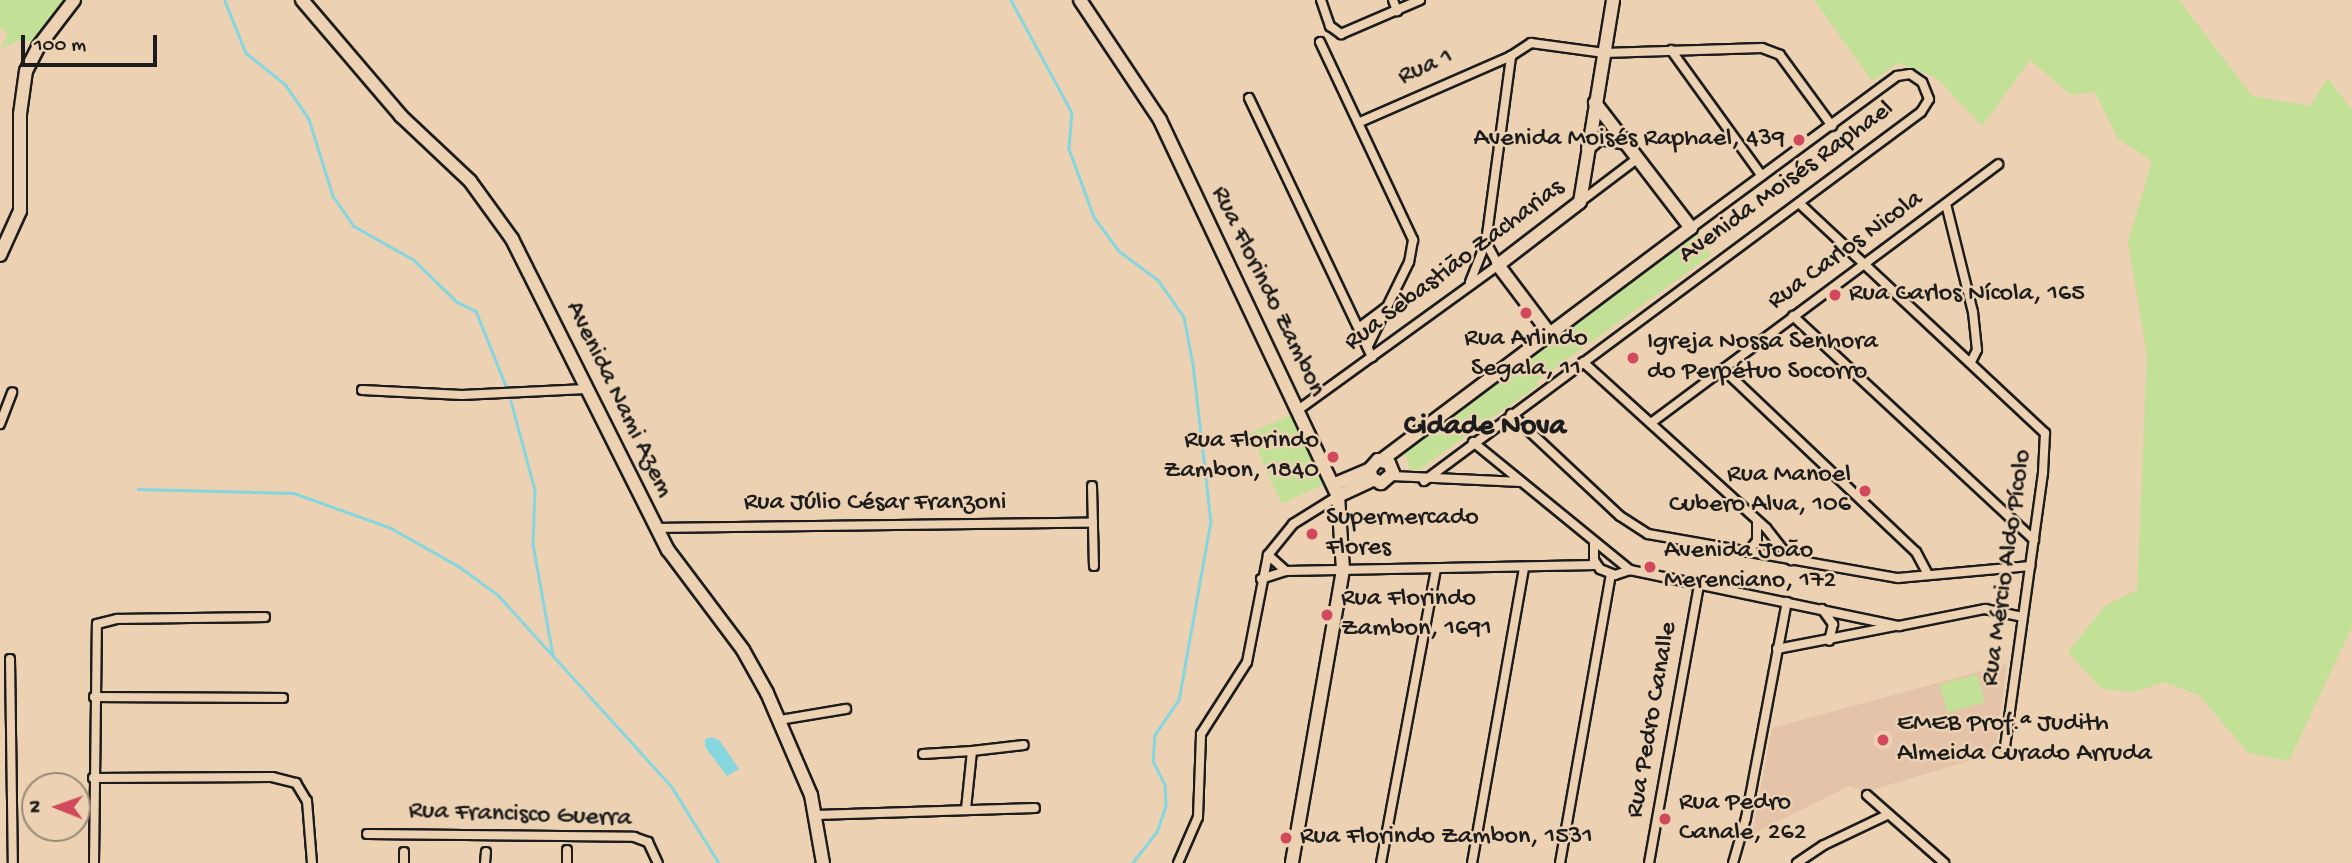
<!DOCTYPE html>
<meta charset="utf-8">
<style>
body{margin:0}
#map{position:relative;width:2352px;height:863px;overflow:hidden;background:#ecd2b3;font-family:"Gochi Hand",sans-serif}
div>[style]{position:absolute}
.built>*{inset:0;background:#e5c3a9}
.green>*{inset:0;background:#c3e097;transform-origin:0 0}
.water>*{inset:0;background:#85d6df}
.stream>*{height:2.5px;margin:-1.25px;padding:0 1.25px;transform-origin:1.25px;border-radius:1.25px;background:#85d6df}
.roads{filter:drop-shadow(2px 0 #1c1c1c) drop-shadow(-2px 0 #1c1c1c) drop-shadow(0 2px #1c1c1c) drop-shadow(0 -2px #1c1c1c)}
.street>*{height:8px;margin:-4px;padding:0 4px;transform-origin:4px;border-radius:4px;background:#ecd2b3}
.secondary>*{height:12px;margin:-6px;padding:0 6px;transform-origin:6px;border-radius:6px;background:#ecd2b3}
.dots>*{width:19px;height:19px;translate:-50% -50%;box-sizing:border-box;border:4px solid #ecd2b3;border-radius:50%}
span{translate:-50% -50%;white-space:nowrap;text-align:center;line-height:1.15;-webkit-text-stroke:5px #ecd2b3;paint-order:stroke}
.street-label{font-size:26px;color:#1c1c1c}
.poi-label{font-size:26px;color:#1c1c1c}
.right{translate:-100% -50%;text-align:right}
.left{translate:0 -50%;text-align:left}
.quarter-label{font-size:30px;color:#1c1c1c;font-weight:700}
.north{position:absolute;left:21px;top:772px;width:70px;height:70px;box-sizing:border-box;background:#ecd2b3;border:2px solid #998977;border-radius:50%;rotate:271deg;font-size:19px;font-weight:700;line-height:28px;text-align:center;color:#1c1c1c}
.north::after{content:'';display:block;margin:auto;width:24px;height:32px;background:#d1495b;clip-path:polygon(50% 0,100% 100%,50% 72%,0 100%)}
.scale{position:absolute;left:21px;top:35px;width:136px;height:32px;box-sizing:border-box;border:4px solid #1c1c1c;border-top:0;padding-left:9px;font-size:21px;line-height:24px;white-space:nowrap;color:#1c1c1c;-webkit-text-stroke:5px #ecd2b3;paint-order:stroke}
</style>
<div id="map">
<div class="built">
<i style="clip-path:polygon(2007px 664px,1995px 753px,1866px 792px,1849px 786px,1752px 835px,1772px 728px)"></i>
</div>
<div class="green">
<i style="clip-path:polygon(0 0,85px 0,35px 41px,18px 41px,0 49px,8px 34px,0 28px)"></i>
<i style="clip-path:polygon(1814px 0,2179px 0,2252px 96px,2310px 106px,2328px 78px,2352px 110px,2352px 627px,2289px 761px,2248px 753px,2199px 695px,2164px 682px,2134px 692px,2102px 689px,2068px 652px,2105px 606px,2137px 590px,2147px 355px,2128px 242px,2152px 161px,2118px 139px,2095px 92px,2071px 95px,2030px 60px,1982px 126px,1935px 77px,1898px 63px,1872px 81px)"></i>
<i style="clip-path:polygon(1698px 232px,1711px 255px,1536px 382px,1538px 385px,1420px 469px,1410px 470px,1405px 453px,1522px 363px,1527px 369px,1528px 361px)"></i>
<i style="left:1293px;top:414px;width:77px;height:47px;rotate:66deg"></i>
<i style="left:1977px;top:674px;width:29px;height:39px;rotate:74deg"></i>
</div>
<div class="water">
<i style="clip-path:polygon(712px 737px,720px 741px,739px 769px,727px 776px,705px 747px,705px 739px)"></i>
</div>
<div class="stream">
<i style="left:1011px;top:0;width:128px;rotate:61.6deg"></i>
<i style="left:1072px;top:113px;width:36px;rotate:95deg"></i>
<i style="left:1069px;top:149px;width:72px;rotate:69.8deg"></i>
<i style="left:1094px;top:217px;width:42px;rotate:53.7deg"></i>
<i style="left:1119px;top:251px;width:49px;rotate:36.6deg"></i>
<i style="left:1158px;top:280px;width:45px;rotate:54.9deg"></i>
<i style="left:1184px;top:317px;width:48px;rotate:79.2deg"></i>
<i style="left:1193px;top:364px;width:158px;rotate:83.5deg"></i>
<i style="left:1211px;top:521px;width:182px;rotate:100.1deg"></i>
<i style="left:1179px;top:700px;width:42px;rotate:124.4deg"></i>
<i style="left:1155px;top:735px;width:26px;rotate:94deg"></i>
<i style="left:1153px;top:761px;width:27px;rotate:63deg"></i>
<i style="left:1165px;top:785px;width:21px;rotate:87deg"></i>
<i style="left:1166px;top:806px;width:28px;rotate:109deg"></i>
<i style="left:1157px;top:832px;width:39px;rotate:128deg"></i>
<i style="left:225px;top:1px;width:56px;rotate:68deg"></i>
<i style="left:246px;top:53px;width:50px;rotate:38.5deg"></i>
<i style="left:285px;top:84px;width:42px;rotate:55.6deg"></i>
<i style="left:309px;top:119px;width:81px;rotate:72.7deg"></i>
<i style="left:333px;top:196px;width:37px;rotate:55deg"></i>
<i style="left:354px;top:226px;width:69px;rotate:29.5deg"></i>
<i style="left:414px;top:260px;width:60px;rotate:44.3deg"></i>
<i style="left:457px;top:302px;width:21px;rotate:25deg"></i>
<i style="left:476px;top:311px;width:81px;rotate:68.2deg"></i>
<i style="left:511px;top:401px;width:92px;rotate:74.9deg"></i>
<i style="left:535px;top:490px;width:54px;rotate:92.1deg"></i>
<i style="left:533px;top:544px;width:113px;rotate:79.8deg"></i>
<i style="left:138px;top:489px;width:156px;rotate:1.5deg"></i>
<i style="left:294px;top:493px;width:103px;rotate:19.8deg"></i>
<i style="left:391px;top:528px;width:79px;rotate:29.5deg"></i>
<i style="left:460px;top:567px;width:47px;rotate:36.4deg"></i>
<i style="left:498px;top:595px;width:259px;rotate:47.8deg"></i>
<i style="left:672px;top:787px;width:89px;rotate:58.3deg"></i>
</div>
<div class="roads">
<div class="street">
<i style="left:1321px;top:0;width:28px;rotate:71deg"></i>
<i style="left:1330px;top:26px;width:14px;rotate:36deg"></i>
<i style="left:1341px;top:34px;width:86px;rotate:-23.3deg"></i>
<i style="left:1393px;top:0;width:12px;rotate:70deg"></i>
<i style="left:1320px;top:42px;width:219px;rotate:64.8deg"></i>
<i style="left:1413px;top:240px;width:22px;rotate:100deg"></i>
<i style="left:1409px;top:262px;width:93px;rotate:116deg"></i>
<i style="left:1671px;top:50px;width:155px;rotate:54.2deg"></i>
<i style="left:1511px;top:56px;width:24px;rotate:-33deg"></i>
<i style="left:1531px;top:43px;width:74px;rotate:7.8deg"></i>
<i style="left:1604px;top:53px;width:158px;rotate:-1.8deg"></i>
<i style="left:1762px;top:48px;width:19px;rotate:21deg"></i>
<i style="left:1780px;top:55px;width:88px;rotate:53.8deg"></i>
<i style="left:1249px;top:98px;width:287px;rotate:64.6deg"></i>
<i style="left:1360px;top:122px;width:165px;rotate:-23.6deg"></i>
<i style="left:1580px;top:202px;width:73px;rotate:-37.2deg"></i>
<i style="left:1799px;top:203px;width:337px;rotate:43.1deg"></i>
<i style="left:2045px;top:433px;width:40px;rotate:92.9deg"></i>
<i style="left:2043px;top:473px;width:276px;rotate:97.9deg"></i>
<i style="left:1946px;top:204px;width:111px;rotate:76deg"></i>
<i style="left:1973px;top:312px;width:38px;rotate:84deg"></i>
<i style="left:1977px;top:350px;width:13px;rotate:117deg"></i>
<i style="left:1470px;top:282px;width:43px;rotate:-68.2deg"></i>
<i style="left:1486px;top:242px;width:188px;rotate:-82.3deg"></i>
<i style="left:1793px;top:316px;width:329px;rotate:42.9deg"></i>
<i style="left:1360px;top:327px;width:31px;rotate:-37deg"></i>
<i style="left:1583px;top:362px;width:247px;rotate:42.2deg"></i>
<i style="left:1766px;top:528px;width:41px;rotate:52deg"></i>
<i style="left:1723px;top:369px;width:266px;rotate:43.5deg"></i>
<i style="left:1916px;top:552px;width:26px;rotate:62deg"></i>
<i style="left:362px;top:390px;width:100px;rotate:2.9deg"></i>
<i style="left:462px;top:395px;width:124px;rotate:-2.8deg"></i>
<i style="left:1298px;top:410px;width:247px;rotate:-35.9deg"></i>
<i style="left:1498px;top:265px;width:26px;rotate:-118deg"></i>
<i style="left:1511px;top:414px;width:149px;rotate:43.1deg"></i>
<i style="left:1620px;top:516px;width:33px;rotate:33deg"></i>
<i style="left:1648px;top:534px;width:254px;rotate:10deg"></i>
<i style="left:1898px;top:578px;width:133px;rotate:-5.2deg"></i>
<i style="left:1651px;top:423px;width:433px;rotate:-36.7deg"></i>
<i style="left:0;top:424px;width:34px;rotate:-69deg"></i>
<i style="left:1473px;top:442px;width:203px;rotate:39.2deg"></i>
<i style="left:1630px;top:570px;width:275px;rotate:11.8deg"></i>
<i style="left:1899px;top:626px;width:88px;rotate:-11.2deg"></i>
<i style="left:1985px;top:609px;width:38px;rotate:12deg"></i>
<i style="left:1392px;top:476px;width:129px;rotate:2.7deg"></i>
<i style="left:1424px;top:481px;width:619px;rotate:-36.59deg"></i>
<i style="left:1921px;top:112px;width:15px;rotate:-58deg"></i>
<i style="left:1929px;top:99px;width:18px;rotate:-112deg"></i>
<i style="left:1922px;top:82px;width:14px;rotate:-146deg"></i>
<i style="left:1910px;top:74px;width:13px;rotate:171deg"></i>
<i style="left:1897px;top:76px;width:256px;rotate:143.6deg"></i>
<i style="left:1092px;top:486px;width:80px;rotate:88.6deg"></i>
<i style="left:657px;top:528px;width:436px;rotate:-0.7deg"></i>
<i style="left:1594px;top:543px;width:17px;rotate:90deg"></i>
<i style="left:1594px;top:560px;width:11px;rotate:56deg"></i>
<i style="left:1600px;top:569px;width:16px;rotate:22deg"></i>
<i style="left:1615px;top:575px;width:16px;rotate:-18deg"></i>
<i style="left:1748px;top:552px;width:14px;rotate:-51deg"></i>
<i style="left:1757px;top:541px;width:20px;rotate:-90deg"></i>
<i style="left:1268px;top:555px;width:24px;rotate:42deg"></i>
<i style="left:1261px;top:579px;width:26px;rotate:-18deg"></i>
<i style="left:1286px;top:571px;width:310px;rotate:-1.1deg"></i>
<i style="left:1822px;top:609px;width:19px;rotate:54deg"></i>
<i style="left:1833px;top:624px;width:17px;rotate:103deg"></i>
<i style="left:1777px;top:649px;width:120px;rotate:-11deg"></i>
<i style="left:10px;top:659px;width:204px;rotate:89.2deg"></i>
<i style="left:94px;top:697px;width:189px;rotate:0.3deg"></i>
<i style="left:780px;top:720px;width:67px;rotate:-9.5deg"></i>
<i style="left:972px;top:751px;width:52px;rotate:-6.6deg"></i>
<i style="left:923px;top:754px;width:49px;rotate:-3.5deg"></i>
<i style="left:972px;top:751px;width:58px;rotate:95.9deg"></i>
<i style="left:93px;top:778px;width:179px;rotate:-0.3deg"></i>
<i style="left:272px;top:777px;width:25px;rotate:14deg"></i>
<i style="left:296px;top:783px;width:21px;rotate:59deg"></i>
<i style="left:307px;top:801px;width:62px;rotate:85.4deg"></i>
<i style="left:1867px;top:795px;width:103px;rotate:41.4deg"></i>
<i style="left:816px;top:815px;width:219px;rotate:-1.8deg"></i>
<i style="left:367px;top:834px;width:267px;rotate:0.6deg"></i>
<i style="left:634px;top:837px;width:15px;rotate:20deg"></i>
<i style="left:648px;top:842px;width:23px;rotate:65deg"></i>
<i style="left:94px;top:863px;width:239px;rotate:-89.3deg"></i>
<i style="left:97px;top:624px;width:21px;rotate:-14deg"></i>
<i style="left:117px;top:619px;width:148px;rotate:-0.8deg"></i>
<i style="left:404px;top:863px;width:11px;rotate:-90deg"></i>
<i style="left:485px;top:863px;width:11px;rotate:-85deg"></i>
<i style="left:567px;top:863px;width:13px;rotate:-90deg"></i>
<i style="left:1178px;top:863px;width:50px;rotate:-66.5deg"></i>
<i style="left:1198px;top:817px;width:83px;rotate:-87.9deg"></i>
<i style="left:1201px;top:734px;width:85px;rotate:-57.4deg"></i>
<i style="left:1247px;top:662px;width:109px;rotate:-78.9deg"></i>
<i style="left:1268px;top:555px;width:40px;rotate:-51deg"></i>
<i style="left:1293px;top:524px;width:53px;rotate:-31.9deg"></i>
<i style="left:1381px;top:863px;width:298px;rotate:-79.4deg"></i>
<i style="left:1472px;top:863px;width:300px;rotate:-80deg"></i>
<i style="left:1560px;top:863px;width:292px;rotate:-80deg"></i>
<i style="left:1649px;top:863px;width:283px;rotate:-79.8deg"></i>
<i style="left:1733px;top:863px;width:47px;rotate:-73.9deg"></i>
<i style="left:1746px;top:818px;width:220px;rotate:-79.3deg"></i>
<i style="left:1797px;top:863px;width:32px;rotate:-34deg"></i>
<i style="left:1824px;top:845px;width:70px;rotate:-25.5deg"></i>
</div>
<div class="secondary">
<i style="left:302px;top:0;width:153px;rotate:49.5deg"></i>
<i style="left:401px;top:116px;width:95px;rotate:43.3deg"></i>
<i style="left:470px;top:181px;width:72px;rotate:54.1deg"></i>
<i style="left:512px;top:239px;width:348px;rotate:63.4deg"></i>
<i style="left:668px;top:550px;width:125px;rotate:53.1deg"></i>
<i style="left:743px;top:650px;width:49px;rotate:60.8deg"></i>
<i style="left:767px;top:693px;width:111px;rotate:66.7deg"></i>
<i style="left:811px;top:795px;width:69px;rotate:80deg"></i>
<i style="left:1080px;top:0;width:144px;rotate:56.3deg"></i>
<i style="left:1160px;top:120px;width:416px;rotate:64.7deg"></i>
<i style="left:1338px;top:496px;width:74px;rotate:86.1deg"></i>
<i style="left:1343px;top:570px;width:297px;rotate:99.9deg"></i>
<i style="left:1588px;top:148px;width:16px;rotate:-40deg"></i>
<i style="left:1600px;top:138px;width:26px;rotate:11deg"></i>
<i style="left:0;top:255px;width:48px;rotate:-65.6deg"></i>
<i style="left:20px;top:211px;width:97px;rotate:-90deg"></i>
<i style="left:20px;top:114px;width:43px;rotate:-82.1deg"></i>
<i style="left:26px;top:71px;width:27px;rotate:-63deg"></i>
<i style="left:38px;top:47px;width:59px;rotate:-52.5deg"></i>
<i style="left:1550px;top:334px;width:86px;rotate:-127deg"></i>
<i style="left:1498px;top:265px;width:103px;rotate:-37.5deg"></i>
<i style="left:1580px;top:202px;width:205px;rotate:-80.7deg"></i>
<i style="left:1383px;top:459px;width:385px;rotate:-36.9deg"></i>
<i style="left:1691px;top:228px;width:158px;rotate:-127.5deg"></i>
<i style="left:1335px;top:484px;width:38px;rotate:-23deg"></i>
<i style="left:1370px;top:469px;width:12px;rotate:-48deg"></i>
<i style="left:1378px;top:460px;width:11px;rotate:15deg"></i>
<i style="left:1389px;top:463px;width:11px;rotate:68deg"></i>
<i style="left:1393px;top:473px;width:16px;rotate:140deg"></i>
<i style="left:1381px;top:483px;width:11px;rotate:-153deg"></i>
<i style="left:1371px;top:478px;width:9px;rotate:-96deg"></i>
<i style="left:1338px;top:496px;width:38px;rotate:-25deg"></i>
</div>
</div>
<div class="dots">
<i style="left:1799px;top:140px;background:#d1495b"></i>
<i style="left:1835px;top:295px;background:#d1495b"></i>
<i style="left:1526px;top:313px;background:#d1495b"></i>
<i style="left:1633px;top:358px;background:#d1495b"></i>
<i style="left:1333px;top:457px;background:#d1495b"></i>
<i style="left:1865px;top:491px;background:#d1495b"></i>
<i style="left:1312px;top:534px;background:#d1495b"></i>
<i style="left:1650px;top:567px;background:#d1495b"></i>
<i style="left:1327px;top:615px;background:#d1495b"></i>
<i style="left:1883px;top:740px;background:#d1495b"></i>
<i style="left:1665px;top:819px;background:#d1495b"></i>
<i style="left:1286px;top:838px;background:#d1495b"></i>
</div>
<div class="street-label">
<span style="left:1426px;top:68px;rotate:-24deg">Rua 1</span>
<span style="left:1787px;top:183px;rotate:-36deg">Avenida Moisés Raphael</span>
<span style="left:1846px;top:251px;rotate:-36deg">Rua Carlos Nicola</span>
<span style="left:1455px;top:266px;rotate:-37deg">Rua Sebastião Zacharias</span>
<span style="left:1267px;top:292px;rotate:64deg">Rua Florindo Zambon</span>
<span style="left:618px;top:400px;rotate:64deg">Avenida Nami Azem</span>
<span style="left:875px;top:504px">Rua Júlio César Franzoni</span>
<span style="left:2008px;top:568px;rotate:-82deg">Rua Mércio Aldo Pícolo</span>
<span style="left:1653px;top:720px;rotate:-80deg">Rua Pedro Canalle</span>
<span style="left:520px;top:816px;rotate:2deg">Rua Francisco Guerra</span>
</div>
<div class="poi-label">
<span class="right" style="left:1785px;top:140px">Avenida Moisés Raphael, 439</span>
<span class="left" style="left:1849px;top:295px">Rua Carlos Nícola, 165</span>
<span style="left:1526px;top:355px">Rua Arlindo<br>Segala, 11</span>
<span class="left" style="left:1647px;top:358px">Igreja Nossa Senhora<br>do Perpétuo Socorro</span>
<span class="right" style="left:1319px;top:457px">Rua Florindo<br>Zambon, 1840</span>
<span class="right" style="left:1851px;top:491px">Rua Manoel<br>Cubero Alva, 106</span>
<span class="left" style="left:1326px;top:534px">Supermercado<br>Flores</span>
<span class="left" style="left:1664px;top:567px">Avenida João<br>Merenciano, 172</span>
<span class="left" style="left:1341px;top:615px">Rua Florindo<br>Zambon, 1691</span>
<span class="left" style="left:1897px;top:740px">EMEB Prof.ª Judith<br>Almeida Curado Arruda</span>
<span class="left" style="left:1679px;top:819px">Rua Pedro<br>Canale, 262</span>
<span class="left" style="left:1300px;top:838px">Rua Florindo Zambon, 1531</span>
</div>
<div class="quarter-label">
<span style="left:1485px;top:428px">Cidade Nova</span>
</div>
<div class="north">N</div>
<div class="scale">100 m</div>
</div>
